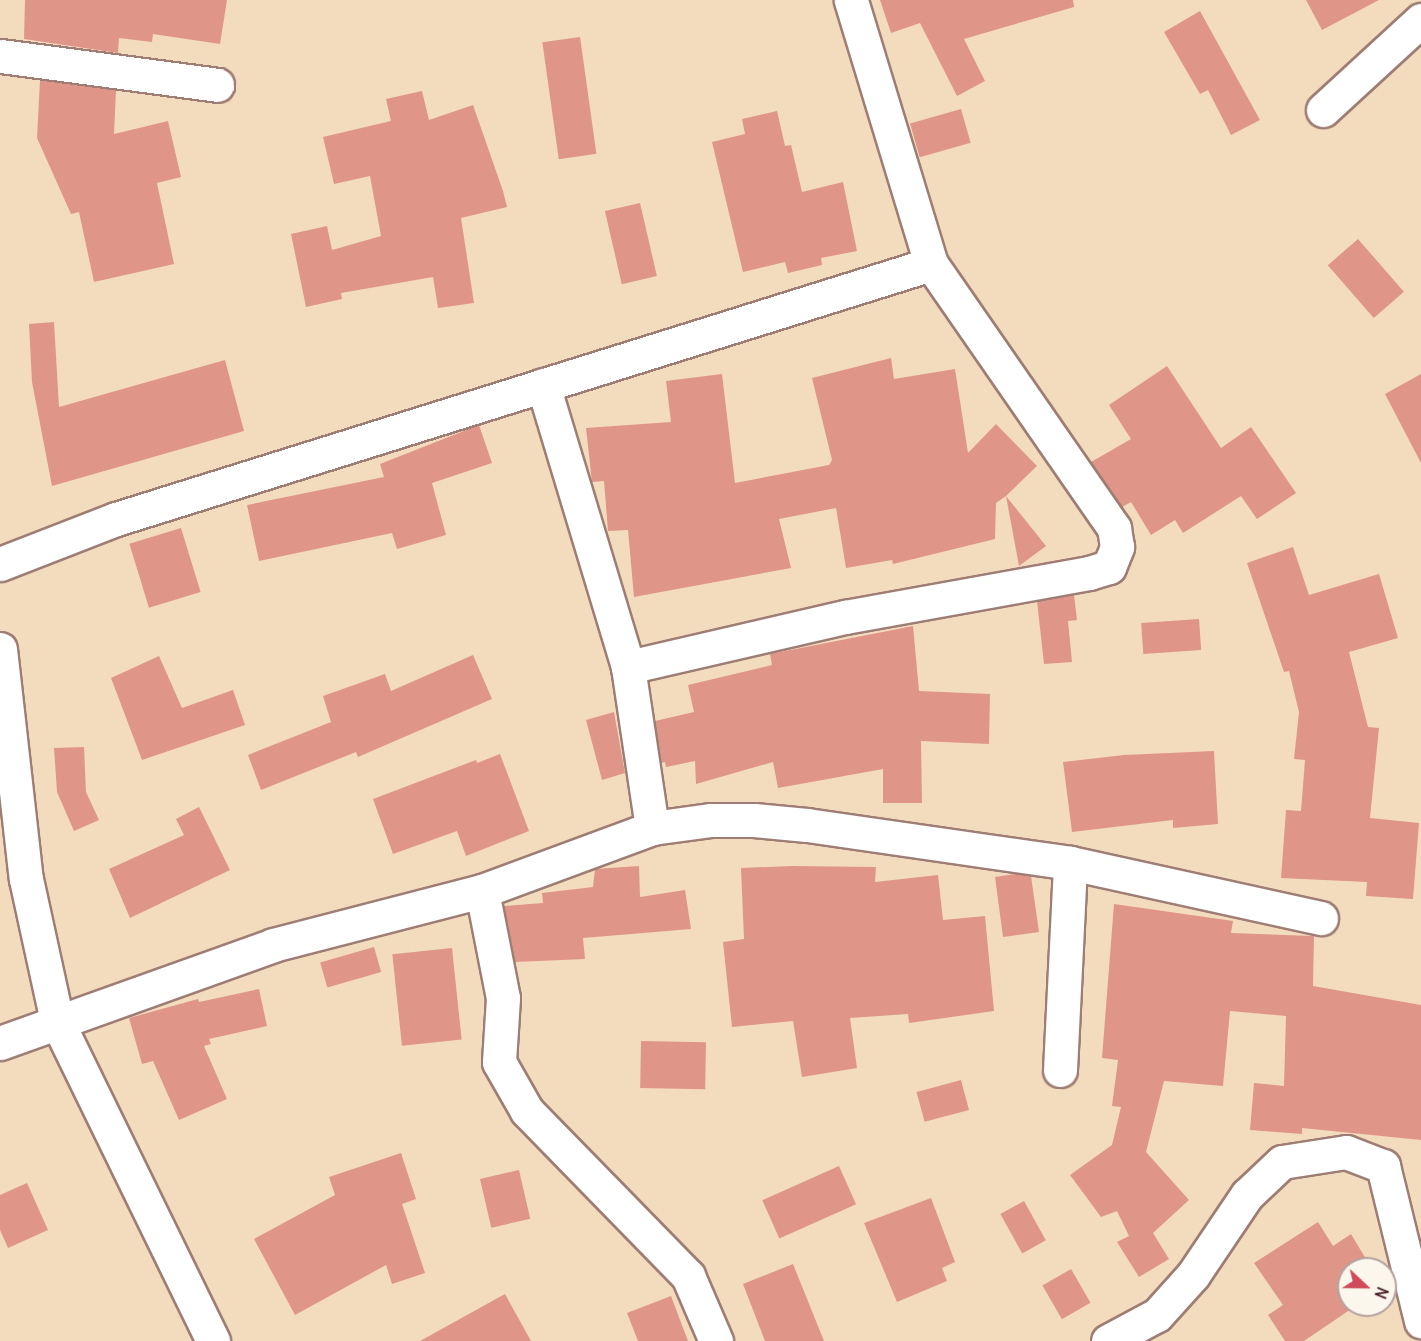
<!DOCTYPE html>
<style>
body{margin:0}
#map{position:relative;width:1421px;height:1341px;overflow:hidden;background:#f3dbbe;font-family:Delius,sans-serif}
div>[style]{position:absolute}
.building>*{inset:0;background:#df9688;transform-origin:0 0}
.roads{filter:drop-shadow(2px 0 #9e7d74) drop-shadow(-2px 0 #9e7d74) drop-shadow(0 2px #9e7d74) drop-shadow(0 -2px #9e7d74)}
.minor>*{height:33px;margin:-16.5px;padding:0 16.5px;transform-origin:16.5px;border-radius:16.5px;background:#fff}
span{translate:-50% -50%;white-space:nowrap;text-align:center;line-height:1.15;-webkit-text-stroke:6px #fbf7ec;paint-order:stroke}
.north{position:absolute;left:1337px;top:1257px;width:60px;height:60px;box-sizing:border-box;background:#fbf7ec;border:2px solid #b4a19f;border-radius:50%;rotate:112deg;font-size:16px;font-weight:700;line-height:24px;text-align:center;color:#4a1f2b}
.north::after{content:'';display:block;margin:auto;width:21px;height:27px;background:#d1495b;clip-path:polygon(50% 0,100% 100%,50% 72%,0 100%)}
</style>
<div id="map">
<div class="building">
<i style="clip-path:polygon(25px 0,227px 0,220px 44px,153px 34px,152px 42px,119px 38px,118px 53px,24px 39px)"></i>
<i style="clip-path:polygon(880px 0,1073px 0,1074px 7px,964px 39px,985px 81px,957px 96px,920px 23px,891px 33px)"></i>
<i style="clip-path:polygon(1306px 0,1379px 0,1322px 30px)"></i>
<i style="clip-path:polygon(1200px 11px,1260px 120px,1231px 135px,1208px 90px,1200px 94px,1164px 32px)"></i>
<i style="left:580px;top:37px;width:118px;height:38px;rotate:82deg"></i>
<i style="clip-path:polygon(40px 80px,116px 90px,114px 134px,168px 121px,181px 177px,157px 183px,174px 264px,94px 282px,79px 212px,71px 214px,37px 138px)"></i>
<i style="clip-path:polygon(422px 91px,429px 120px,473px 105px,503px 191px,507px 207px,461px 218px,474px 303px,438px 308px,433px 277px,341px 293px,342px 299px,306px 307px,291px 234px,327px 226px,332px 250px,381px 236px,370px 176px,334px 184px,323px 137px,391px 121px,386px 99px)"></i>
<i style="left:961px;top:109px;width:35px;height:53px;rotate:74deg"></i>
<i style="clip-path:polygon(777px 111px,785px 146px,791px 145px,802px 192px,843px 182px,857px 251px,821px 258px,822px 265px,788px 273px,785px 262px,743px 272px,712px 142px,745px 134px,742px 119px)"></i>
<i style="left:640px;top:203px;width:75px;height:36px;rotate:77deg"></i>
<i style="left:1358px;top:239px;width:70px;height:40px;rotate:49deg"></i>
<i style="clip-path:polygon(54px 322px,59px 407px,225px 360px,244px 431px,52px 486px,32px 382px,29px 324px)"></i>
<i style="clip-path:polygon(891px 358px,894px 379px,955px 369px,968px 453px,996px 424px,1037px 466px,1006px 496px,1046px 546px,1019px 566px,1006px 496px,996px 503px,995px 539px,893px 564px,892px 560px,846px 568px,836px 508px,779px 519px,791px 568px,634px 597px,628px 530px,608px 531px,604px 481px,592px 482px,586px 428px,671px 422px,666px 381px,722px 374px,735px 483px,829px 465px,832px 460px,812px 378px)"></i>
<i style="clip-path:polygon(1167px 366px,1221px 448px,1251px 427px,1296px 493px,1257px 519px,1241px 496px,1183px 533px,1175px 520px,1151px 535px,1131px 502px,1122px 507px,1091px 462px,1131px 439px,1109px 405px)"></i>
<i style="clip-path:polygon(1421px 374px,1421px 463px,1385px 394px)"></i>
<i style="clip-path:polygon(479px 425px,492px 463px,432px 483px,446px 535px,397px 549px,392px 533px,259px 561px,247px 505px,384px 477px,380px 464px)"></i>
<i style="left:181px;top:528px;width:67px;height:54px;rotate:73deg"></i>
<i style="clip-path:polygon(1293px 547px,1309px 595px,1379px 574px,1398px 638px,1349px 652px,1368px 727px,1379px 728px,1370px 818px,1419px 823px,1413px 899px,1366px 896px,1367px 882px,1281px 878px,1286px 810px,1301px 811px,1305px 760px,1294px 759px,1299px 712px,1289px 671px,1284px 672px,1247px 563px)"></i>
<i style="clip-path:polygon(1074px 595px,1077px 620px,1068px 621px,1072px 662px,1044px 664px,1037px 601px)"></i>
<i style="left:1199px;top:619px;width:31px;height:58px;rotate:86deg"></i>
<i style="clip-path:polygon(913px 626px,919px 691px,990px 694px,989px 744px,921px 741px,922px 803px,883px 803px,883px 769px,778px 788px,773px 762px,696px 784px,695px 761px,666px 767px,665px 762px,661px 763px,655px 721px,694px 712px,688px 685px,772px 665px,770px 654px)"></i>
<i style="clip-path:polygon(473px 655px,492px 699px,358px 757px,356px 752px,261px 790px,248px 755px,331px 722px,323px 696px,385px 674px,391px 691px)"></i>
<i style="clip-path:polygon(159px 656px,182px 708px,233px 690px,245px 725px,142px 760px,111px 678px)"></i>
<i style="clip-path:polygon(614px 712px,625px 773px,602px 780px,586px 720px)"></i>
<i style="clip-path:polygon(84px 747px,86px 792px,99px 820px,74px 831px,57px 792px,54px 748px)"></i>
<i style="clip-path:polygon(1214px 751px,1218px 824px,1173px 828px,1173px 820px,1072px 832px,1063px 762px,1124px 755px)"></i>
<i style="clip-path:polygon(500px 754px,529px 831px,466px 856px,457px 831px,393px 854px,373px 799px,476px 760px,477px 763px)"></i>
<i style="clip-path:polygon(199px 807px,230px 870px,130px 918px,109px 869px,184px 835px,176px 819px)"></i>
<i style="clip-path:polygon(639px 866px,640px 897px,685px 890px,691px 929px,583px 938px,585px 959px,515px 962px,504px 906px,543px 903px,542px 893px,593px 887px,595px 869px)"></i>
<i style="clip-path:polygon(792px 866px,876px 867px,875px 882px,938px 875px,943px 920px,985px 916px,994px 1011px,909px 1023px,908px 1014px,850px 1018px,857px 1068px,802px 1077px,793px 1021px,732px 1027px,723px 942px,744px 939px,741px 868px)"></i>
<i style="clip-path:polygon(1015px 874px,1031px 876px,1039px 932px,1003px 937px,995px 877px)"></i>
<i style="clip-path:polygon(1114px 904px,1233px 921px,1231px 933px,1314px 936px,1313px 986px,1421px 1005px,1421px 1140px,1302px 1128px,1302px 1134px,1250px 1130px,1254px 1083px,1284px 1086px,1286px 1016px,1230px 1011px,1223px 1086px,1164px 1081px,1146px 1152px,1189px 1200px,1153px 1233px,1169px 1259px,1139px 1277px,1117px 1242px,1129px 1236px,1117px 1211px,1101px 1217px,1070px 1175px,1112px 1145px,1121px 1107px,1112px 1106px,1118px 1060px,1102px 1058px)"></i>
<i style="left:374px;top:947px;width:26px;height:56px;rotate:74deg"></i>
<i style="left:452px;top:948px;width:92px;height:60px;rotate:84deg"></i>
<i style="clip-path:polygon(259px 989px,267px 1026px,209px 1039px,211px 1044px,204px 1046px,227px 1099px,179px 1120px,153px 1061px,142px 1064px,129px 1018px,198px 999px,199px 1002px)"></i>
<i style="left:641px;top:1041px;width:65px;height:47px;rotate:1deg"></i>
<i style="left:961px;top:1080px;width:31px;height:46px;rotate:75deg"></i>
<i style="clip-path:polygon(401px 1153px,416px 1199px,402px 1204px,425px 1273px,392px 1284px,386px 1265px,295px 1315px,254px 1239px,335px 1195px,329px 1177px)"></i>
<i style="left:839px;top:1166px;width:42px;height:84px;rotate:66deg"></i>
<i style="left:519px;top:1170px;width:50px;height:40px;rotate:77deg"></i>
<i style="clip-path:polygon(27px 1183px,48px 1230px,8px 1248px,0 1230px,0 1195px)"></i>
<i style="clip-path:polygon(931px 1198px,955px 1262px,942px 1268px,947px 1281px,897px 1302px,864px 1223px)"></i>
<i style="left:1024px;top:1201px;width:45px;height:27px;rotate:61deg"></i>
<i style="clip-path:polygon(1318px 1222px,1333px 1246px,1351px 1234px,1372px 1269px,1349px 1269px,1349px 1305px,1357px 1305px,1304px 1341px,1285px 1341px,1268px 1315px,1283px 1305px,1254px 1263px)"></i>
<i style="clip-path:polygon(793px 1264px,824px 1341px,765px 1341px,743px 1284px)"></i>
<i style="left:1071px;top:1269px;width:39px;height:33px;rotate:60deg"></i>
<i style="clip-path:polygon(505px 1294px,531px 1341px,420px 1341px)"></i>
<i style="clip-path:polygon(671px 1296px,688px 1341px,638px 1341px,627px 1313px)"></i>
</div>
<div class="roads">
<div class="minor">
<i style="left:1px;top:56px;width:218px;rotate:7.6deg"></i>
<i style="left:1323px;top:110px;width:133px;rotate:-42.6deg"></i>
<i style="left:543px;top:385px;width:295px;rotate:73.2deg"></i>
<i style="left:628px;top:667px;width:163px;rotate:81.5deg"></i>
<i style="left:0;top:564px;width:124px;rotate:-21.2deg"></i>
<i style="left:116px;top:519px;width:854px;rotate:-17.37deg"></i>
<i style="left:0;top:649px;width:231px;rotate:83.6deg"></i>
<i style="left:26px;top:879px;width:145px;rotate:77.7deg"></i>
<i style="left:57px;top:1021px;width:356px;rotate:64deg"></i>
<i style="left:628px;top:667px;width:223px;rotate:-13deg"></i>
<i style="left:845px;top:617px;width:248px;rotate:-10.2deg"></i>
<i style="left:1089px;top:573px;width:21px;rotate:-17deg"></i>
<i style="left:1109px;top:567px;width:22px;rotate:-68deg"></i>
<i style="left:1117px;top:547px;width:19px;rotate:-99deg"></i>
<i style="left:1114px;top:528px;width:321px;rotate:-124.7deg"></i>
<i style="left:931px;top:264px;width:276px;rotate:-106.9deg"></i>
<i style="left:482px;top:891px;width:109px;rotate:78.9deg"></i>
<i style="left:503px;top:998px;width:64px;rotate:93.6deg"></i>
<i style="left:499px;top:1062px;width:56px;rotate:60.3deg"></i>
<i style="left:527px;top:1111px;width:231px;rotate:45.7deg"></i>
<i style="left:688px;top:1276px;width:71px;rotate:66.7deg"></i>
<i style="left:0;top:1043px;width:290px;rotate:-19.7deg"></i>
<i style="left:273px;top:945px;width:216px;rotate:-14.5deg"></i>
<i style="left:482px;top:891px;width:181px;rotate:-20.3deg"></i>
<i style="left:652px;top:828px;width:60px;rotate:-7.7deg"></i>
<i style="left:711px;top:820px;width:43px"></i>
<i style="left:754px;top:820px;width:53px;rotate:5.4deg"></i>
<i style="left:807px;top:825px;width:266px;rotate:8.2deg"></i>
<i style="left:1070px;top:863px;width:257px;rotate:12.4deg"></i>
<i style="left:1060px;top:1070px;width:207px;rotate:-87.2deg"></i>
<i style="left:1108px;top:1341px;width:55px;rotate:-28deg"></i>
<i style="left:1157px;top:1315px;width:54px;rotate:-48deg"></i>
<i style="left:1193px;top:1275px;width:97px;rotate:-56deg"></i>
<i style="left:1247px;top:1195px;width:48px;rotate:-43.3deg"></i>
<i style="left:1282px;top:1162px;width:65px;rotate:-8.9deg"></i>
<i style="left:1346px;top:1152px;width:40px;rotate:21deg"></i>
<i style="left:1383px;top:1166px;width:160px;rotate:76.2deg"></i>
</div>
</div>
<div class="north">N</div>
</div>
